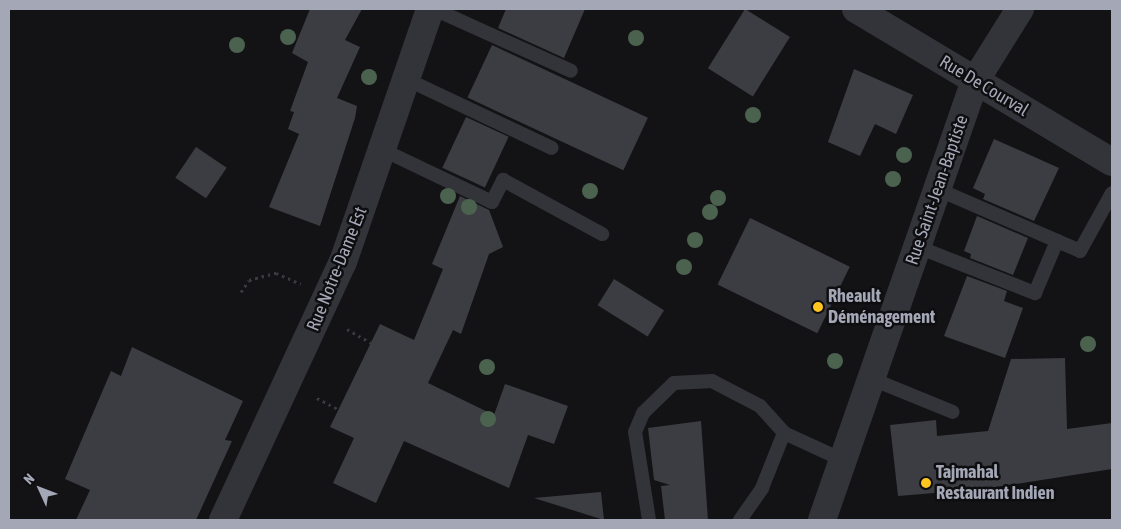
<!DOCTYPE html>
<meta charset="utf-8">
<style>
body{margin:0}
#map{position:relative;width:1121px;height:529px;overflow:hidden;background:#131315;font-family:"Asap Condensed",sans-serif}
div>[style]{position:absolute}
.building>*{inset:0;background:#3c3d42;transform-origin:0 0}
.path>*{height:3px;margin-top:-1.5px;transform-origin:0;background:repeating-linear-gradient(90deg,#393b41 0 2.5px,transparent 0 6.5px)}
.service>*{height:14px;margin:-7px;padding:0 7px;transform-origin:7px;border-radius:7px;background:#33343a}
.minor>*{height:28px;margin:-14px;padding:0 14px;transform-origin:14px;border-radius:14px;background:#33343a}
.tertiary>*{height:28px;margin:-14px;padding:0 14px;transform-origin:14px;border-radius:14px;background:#33343a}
.trees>*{width:16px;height:16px;margin:-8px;border-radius:50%;background:#4b624f}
.dots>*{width:14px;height:14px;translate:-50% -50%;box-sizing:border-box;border:2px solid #0e0e10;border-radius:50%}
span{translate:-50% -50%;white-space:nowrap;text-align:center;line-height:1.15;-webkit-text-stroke:5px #0e0e10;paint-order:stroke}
.street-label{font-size:18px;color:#a3a7b6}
.poi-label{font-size:18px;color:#a3a7b6;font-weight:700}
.left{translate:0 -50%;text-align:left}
.frame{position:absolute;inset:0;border:10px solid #a3a7b6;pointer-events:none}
.north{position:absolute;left:15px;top:464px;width:50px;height:50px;-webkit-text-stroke:4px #0e0e10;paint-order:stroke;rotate:313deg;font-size:14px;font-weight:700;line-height:20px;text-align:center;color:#a3a7b6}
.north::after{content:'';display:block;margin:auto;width:18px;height:22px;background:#a3a7b6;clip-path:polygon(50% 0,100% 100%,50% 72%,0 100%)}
</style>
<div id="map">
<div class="building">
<i style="clip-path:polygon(310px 9px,362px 9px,345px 40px,360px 47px,337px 98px,357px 106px,355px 118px,320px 226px,269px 207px,299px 134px,288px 129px,294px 112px,290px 111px,308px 62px,292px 53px)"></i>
<i style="clip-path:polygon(506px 9px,585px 9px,564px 58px,498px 28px)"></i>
<i style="left:745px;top:9px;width:53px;height:70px;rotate:32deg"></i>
<i style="left:492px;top:45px;width:172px;height:58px;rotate:25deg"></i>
<i style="clip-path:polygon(854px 69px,913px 95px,896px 134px,875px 124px,860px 156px,828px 142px)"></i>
<i style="left:466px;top:117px;width:47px;height:56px;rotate:25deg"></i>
<i style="clip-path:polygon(994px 139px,1059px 168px,1034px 221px,983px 199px,985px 194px,973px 188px)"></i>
<i style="left:196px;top:147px;width:37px;height:37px;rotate:34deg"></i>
<i style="clip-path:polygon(460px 196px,489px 210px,503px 247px,489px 254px,461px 334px,453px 330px,428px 383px,494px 415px,505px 384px,568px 406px,554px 444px,528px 435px,509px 488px,404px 441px,376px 503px,333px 483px,354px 438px,330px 427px,380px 324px,414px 340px,443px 269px,432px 264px)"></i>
<i style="clip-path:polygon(977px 216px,1028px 238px,1013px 275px,970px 258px,971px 254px,964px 251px)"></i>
<i style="left:750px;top:218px;width:111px;height:74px;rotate:26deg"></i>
<i style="clip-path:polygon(967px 276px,1007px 291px,1004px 301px,1023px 308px,1005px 358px,944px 336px)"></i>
<i style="left:614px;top:279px;width:59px;height:31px;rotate:32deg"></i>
<i style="clip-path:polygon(132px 347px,243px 401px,225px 440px,232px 441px,196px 520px,76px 520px,90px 490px,65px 479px,111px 371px,121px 376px)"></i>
<i style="clip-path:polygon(1065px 358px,1067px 429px,1112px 423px,1112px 469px,983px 489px,898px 496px,890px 425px,936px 420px,937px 436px,988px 431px,1011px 359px)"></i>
<i style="clip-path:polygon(701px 421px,708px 520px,665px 520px,661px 486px,670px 485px,654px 480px,648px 428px)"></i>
<i style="clip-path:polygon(601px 492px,604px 520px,534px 498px)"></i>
</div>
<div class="path">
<i style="left:241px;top:292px;width:14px;rotate:-56deg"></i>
<i style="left:249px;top:280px;width:28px;rotate:-15deg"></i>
<i style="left:276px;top:273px;width:27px;rotate:24deg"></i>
<i style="left:347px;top:329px;width:28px;rotate:30deg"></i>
<i style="left:317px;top:398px;width:24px;rotate:28deg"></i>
</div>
<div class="service">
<i style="left:434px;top:9px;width:150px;rotate:24.3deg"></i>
<i style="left:406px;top:79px;width:161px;rotate:25.3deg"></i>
<i style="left:383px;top:150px;width:121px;rotate:25.5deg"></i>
<i style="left:492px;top:202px;width:25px;rotate:-63deg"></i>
<i style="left:503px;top:180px;width:113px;rotate:28.6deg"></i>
<i style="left:937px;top:189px;width:131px;rotate:23.4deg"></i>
<i style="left:918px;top:247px;width:126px;rotate:21.5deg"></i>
<i style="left:1035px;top:293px;width:56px;rotate:-67.1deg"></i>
<i style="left:1057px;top:241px;width:25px;rotate:23deg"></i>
<i style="left:1080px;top:251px;width:66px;rotate:-61.1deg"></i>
<i style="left:872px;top:379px;width:87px;rotate:22.2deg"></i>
<i style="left:649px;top:520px;width:89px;rotate:-99deg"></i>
<i style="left:635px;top:432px;width:21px;rotate:-67deg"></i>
<i style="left:643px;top:413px;width:43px;rotate:-44.1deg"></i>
<i style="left:674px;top:383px;width:38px;rotate:-3deg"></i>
<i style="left:712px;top:381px;width:54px;rotate:27.5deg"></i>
<i style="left:760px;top:406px;width:36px;rotate:48deg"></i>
<i style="left:784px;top:433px;width:65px;rotate:24.6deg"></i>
<i style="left:740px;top:520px;width:39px;rotate:-55deg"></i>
<i style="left:762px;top:488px;width:59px;rotate:-68.2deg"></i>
</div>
<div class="minor">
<i style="left:856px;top:9px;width:298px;rotate:30.9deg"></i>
<i style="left:822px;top:520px;width:465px;rotate:-70.8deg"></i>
<i style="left:975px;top:81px;width:85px;rotate:-58deg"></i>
</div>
<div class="tertiary">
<i style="left:223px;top:520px;width:285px;rotate:-65.1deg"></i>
<i style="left:343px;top:262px;width:268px;rotate:-71deg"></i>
</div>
<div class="trees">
<i style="left:288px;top:37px"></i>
<i style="left:636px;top:38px"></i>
<i style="left:237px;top:45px"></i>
<i style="left:369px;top:77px"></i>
<i style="left:753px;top:115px"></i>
<i style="left:904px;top:155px"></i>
<i style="left:893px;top:179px"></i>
<i style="left:590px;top:191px"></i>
<i style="left:448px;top:196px"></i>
<i style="left:718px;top:198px"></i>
<i style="left:469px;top:207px"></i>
<i style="left:710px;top:212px"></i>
<i style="left:695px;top:240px"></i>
<i style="left:684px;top:267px"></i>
<i style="left:1088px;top:344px"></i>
<i style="left:835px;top:361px"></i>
<i style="left:487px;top:367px"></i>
<i style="left:488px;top:419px"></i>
</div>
<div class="dots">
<i style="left:818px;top:307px;background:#ffc620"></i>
<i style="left:926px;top:483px;background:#ffc620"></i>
</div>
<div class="street-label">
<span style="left:984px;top:86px;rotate:31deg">Rue De Courval</span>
<span style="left:937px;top:190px;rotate:-71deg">Rue Saint-Jean-Baptiste</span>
<span style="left:337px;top:269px;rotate:-68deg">Rue Notre-Dame Est</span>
</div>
<div class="poi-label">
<span class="left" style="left:828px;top:307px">Rheault<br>Déménagement</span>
<span class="left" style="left:936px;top:483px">Tajmahal<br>Restaurant Indien</span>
</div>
<div class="frame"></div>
<div class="north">N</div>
</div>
